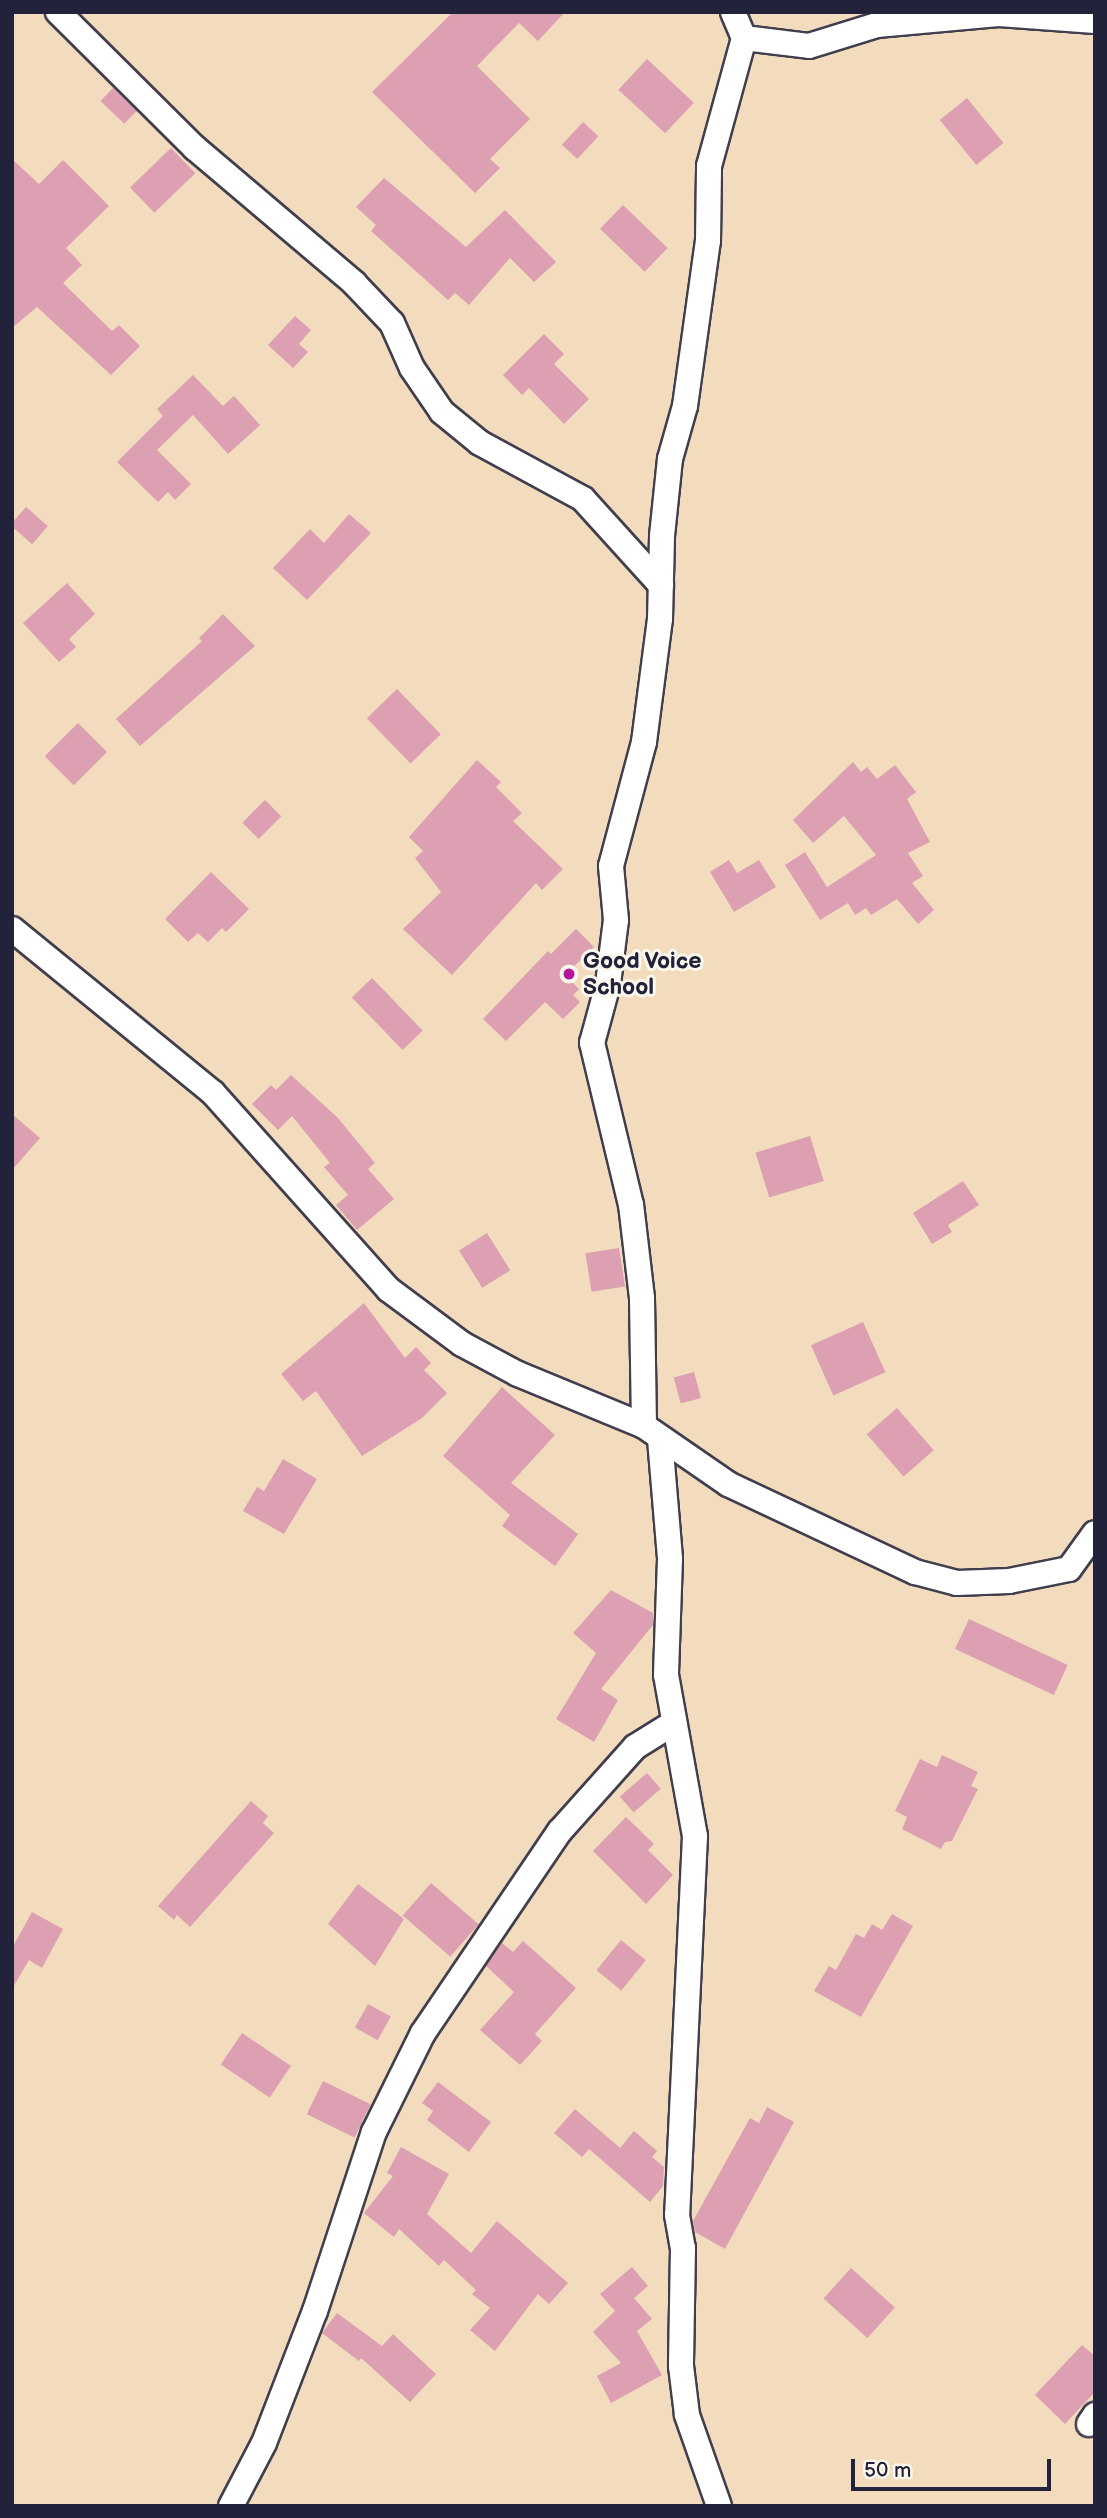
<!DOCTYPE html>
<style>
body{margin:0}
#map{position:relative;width:1107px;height:2518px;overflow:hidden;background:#f2dcbd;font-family:"Balsamiq Sans",sans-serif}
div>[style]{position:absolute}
.building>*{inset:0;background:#dca0b2;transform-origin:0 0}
.roads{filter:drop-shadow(2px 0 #413e4e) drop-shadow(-2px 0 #413e4e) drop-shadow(0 2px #413e4e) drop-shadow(0 -2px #413e4e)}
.minor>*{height:24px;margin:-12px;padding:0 12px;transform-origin:12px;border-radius:12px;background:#fff}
.dots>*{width:19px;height:19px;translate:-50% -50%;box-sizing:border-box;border:4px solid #fbf7ec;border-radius:50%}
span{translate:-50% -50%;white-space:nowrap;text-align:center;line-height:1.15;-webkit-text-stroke:6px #fbf7ec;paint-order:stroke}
.poi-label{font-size:23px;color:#22223b;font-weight:700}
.left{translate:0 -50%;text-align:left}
.frame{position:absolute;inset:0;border:14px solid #22223b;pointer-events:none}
.scale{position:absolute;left:851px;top:2459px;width:200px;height:32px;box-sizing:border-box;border:4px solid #22223b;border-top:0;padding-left:9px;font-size:21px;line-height:24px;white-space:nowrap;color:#22223b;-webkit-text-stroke:5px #fbf7ec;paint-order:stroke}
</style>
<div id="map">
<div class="building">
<i style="clip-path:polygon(453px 12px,565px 12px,538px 41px,519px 23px,477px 66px,530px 119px,490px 159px,500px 168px,475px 193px,372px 92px)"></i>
<i style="left:647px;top:59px;width:64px;height:42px;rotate:43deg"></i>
<i style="left:113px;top:88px;width:33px;height:18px;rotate:44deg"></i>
<i style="left:967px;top:98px;width:58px;height:35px;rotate:51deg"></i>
<i style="left:583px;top:122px;width:21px;height:31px;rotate:43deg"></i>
<i style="left:171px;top:148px;width:35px;height:57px;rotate:46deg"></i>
<i style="clip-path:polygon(12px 159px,39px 184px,63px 160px,109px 206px,66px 248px,82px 265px,63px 283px,112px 331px,119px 325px,140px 346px,111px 375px,37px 307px,12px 328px)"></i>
<i style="clip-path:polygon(384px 178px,466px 247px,505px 210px,556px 262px,534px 282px,510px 258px,469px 305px,455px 293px,448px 300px,371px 231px,376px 225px,356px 207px)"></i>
<i style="left:623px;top:205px;width:62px;height:33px;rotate:44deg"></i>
<i style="clip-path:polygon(295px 316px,311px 330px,299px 344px,308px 352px,293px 368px,268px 345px)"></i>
<i style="clip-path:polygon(544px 334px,564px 354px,554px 364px,589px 399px,564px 424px,529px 388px,522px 395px,503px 375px)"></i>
<i style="clip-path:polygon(193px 375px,223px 406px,234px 396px,260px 425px,228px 454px,193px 415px,157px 450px,191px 484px,175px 500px,168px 492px,158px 502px,117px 462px,163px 416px,157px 409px)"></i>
<i style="left:26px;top:507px;width:29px;height:24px;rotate:41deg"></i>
<i style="clip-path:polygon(349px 514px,371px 533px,307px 600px,273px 568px,310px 529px,324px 543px)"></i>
<i style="clip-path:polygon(67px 583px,95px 614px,69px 639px,76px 647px,59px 662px,23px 623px)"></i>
<i style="clip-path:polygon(223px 614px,255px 646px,140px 746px,116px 719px,202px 641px,199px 638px)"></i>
<i style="left:397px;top:689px;width:63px;height:42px;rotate:46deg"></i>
<i style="left:78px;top:723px;width:41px;height:47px;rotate:45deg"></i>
<i style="clip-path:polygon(477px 760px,501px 782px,496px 787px,522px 813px,513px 821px,563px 869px,542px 890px,536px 883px,452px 975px,403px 929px,441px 892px,415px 858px,423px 851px,409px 837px)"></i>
<i style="clip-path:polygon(853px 762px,861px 772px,867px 767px,877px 779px,895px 765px,916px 792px,907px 799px,930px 842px,908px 853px,923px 876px,912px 883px,934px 910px,918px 924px,897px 899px,871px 915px,866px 908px,855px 915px,848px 903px,820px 920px,785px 865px,805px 852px,827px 887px,876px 855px,844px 816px,813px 843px,793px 820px)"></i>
<i style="left:265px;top:800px;width:23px;height:32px;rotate:45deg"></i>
<i style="clip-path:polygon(729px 860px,737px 873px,759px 860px,776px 887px,734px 912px,710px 872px)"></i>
<i style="clip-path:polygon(211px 872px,249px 909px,226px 932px,222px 928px,208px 942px,198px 933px,188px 942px,165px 919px)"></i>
<i style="clip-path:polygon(576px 929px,594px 947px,565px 975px,579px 989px,573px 995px,580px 1002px,563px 1019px,545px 1002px,506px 1041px,483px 1019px,548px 951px,551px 954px)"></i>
<i style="left:372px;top:978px;width:73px;height:28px;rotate:46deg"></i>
<i style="clip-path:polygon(291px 1075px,338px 1118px,375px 1163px,368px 1169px,394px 1199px,357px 1230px,336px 1205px,348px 1195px,324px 1167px,330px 1163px,292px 1116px,278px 1130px,252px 1104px,271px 1085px,276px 1090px)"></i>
<i style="clip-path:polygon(12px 1114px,40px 1138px,12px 1170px)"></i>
<i style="left:810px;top:1136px;width:47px;height:57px;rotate:73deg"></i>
<i style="clip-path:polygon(963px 1181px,979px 1205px,948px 1225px,952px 1232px,932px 1244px,913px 1213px)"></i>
<i style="left:487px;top:1233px;width:44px;height:33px;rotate:58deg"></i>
<i style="left:619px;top:1248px;width:39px;height:34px;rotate:81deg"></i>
<i style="clip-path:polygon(364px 1303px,405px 1358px,416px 1347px,431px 1363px,424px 1370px,447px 1393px,422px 1418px,362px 1456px,316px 1391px,303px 1401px,281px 1374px)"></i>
<i style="left:863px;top:1322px;width:55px;height:57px;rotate:66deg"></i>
<i style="left:694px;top:1372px;width:27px;height:21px;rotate:75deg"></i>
<i style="clip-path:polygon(502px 1387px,555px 1435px,511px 1483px,578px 1534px,555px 1566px,502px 1526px,510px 1515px,443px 1456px)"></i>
<i style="left:897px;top:1408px;width:56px;height:40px;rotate:49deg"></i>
<i style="clip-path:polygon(283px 1459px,317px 1479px,284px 1534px,243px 1511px,257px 1487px,264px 1491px)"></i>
<i style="clip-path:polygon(611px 1590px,653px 1613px,653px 1625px,601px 1689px,618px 1700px,594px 1742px,556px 1719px,596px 1653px,573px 1633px)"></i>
<i style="left:969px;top:1619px;width:109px;height:33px;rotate:25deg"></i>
<i style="clip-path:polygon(942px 1755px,978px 1772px,971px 1786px,978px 1789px,952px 1841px,945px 1842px,941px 1849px,902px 1829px,907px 1817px,895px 1811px,920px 1759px,937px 1767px)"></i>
<i style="left:647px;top:1773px;width:21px;height:36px;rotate:49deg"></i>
<i style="clip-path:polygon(251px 1801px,268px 1816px,263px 1823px,274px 1833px,190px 1927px,177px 1915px,174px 1920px,158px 1906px)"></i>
<i style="clip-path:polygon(626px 1817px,654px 1844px,648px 1850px,673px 1875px,646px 1904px,593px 1851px)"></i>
<i style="left:431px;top:1883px;width:63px;height:43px;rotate:41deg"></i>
<i style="clip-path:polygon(358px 1884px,404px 1919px,375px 1966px,328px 1924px)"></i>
<i style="clip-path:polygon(32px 1912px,63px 1929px,42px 1968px,29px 1960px,12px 1989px,12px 1948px)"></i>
<i style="clip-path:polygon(892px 1914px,913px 1926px,861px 2017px,814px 1991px,829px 1966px,836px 1970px,856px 1934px,864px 1938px,872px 1924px,882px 1930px)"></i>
<i style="left:621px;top:1940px;width:32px;height:39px;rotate:39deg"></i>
<i style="clip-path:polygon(523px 1941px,576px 1988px,535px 2034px,542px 2041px,520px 2065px,480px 2030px,514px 1992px,486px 1966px,502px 1943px,513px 1952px)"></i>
<i style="left:368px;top:2004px;width:26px;height:27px;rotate:29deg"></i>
<i style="left:242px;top:2033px;width:59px;height:38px;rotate:34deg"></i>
<i style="left:323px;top:2081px;width:53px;height:37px;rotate:26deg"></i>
<i style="clip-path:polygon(438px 2082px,491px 2122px,469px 2152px,427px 2120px,433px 2111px,422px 2103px)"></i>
<i style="clip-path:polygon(767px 2107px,794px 2122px,725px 2249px,695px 2232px,693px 2221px,750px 2118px,759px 2123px)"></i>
<i style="clip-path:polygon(575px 2109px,620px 2148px,634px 2131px,657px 2151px,652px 2157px,664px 2167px,663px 2186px,650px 2202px,589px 2149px,582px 2157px,554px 2133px)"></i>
<i style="clip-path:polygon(401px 2147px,449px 2174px,427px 2214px,471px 2253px,497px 2221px,568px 2283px,549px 2304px,538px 2294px,495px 2351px,470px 2330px,490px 2308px,472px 2294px,476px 2290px,444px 2260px,439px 2266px,399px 2229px,394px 2237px,364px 2213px,393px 2176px,387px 2173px)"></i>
<i style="clip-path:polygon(632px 2267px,648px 2286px,634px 2298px,652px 2319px,637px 2331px,662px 2375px,611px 2403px,597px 2376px,621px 2363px,593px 2332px,615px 2311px,600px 2294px)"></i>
<i style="left:851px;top:2268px;width:59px;height:41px;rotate:42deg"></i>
<i style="clip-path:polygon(337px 2313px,382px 2346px,393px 2334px,436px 2374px,410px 2402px,361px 2358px,359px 2361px,322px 2333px)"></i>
<i style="clip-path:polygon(1082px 2345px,1095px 2356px,1095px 2392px,1065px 2424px,1035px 2395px)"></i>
</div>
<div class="roads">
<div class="minor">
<i style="left:58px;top:12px;width:193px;rotate:44.8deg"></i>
<i style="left:195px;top:148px;width:209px;rotate:40.3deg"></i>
<i style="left:354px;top:283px;width:55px;rotate:46.5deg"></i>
<i style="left:392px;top:323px;width:49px;rotate:66deg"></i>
<i style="left:412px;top:368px;width:53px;rotate:55.7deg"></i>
<i style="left:442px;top:412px;width:49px;rotate:39.2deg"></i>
<i style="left:480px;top:443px;width:117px;rotate:28.5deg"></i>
<i style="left:583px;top:499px;width:116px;rotate:47.8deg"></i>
<i style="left:744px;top:38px;width:65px;rotate:7deg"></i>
<i style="left:809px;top:46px;width:71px;rotate:-17.2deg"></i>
<i style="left:877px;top:25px;width:122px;rotate:-5.2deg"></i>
<i style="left:999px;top:14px;width:96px;rotate:4.2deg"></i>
<i style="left:12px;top:929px;width:259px;rotate:39.2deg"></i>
<i style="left:213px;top:1093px;width:263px;rotate:48.2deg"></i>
<i style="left:388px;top:1289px;width:92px;rotate:36.6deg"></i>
<i style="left:462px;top:1344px;width:64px;rotate:28.2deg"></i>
<i style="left:518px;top:1374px;width:136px;rotate:22.4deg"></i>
<i style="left:644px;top:1426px;width:102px;rotate:34.6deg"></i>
<i style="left:728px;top:1484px;width:207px;rotate:25.2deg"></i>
<i style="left:915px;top:1572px;width:43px;rotate:14.7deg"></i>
<i style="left:957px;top:1583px;width:52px;rotate:-2.2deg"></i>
<i style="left:1009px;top:1581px;width:61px;rotate:-11.3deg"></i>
<i style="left:1069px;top:1569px;width:44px;rotate:-54.2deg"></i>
<i style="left:644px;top:1426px;width:128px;rotate:-90.9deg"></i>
<i style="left:642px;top:1298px;width:94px;rotate:-96.7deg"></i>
<i style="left:631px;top:1205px;width:167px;rotate:-103.5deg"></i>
<i style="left:592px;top:1043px;width:61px;rotate:-74.8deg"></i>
<i style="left:608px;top:984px;width:64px;rotate:-82.9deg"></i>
<i style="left:616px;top:920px;width:54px;rotate:-95.3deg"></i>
<i style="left:611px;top:866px;width:128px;rotate:-75.1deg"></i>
<i style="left:644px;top:742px;width:124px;rotate:-82.6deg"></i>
<i style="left:660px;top:619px;width:83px;rotate:-88.6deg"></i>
<i style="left:662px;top:536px;width:77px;rotate:-84.1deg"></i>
<i style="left:670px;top:459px;width:55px;rotate:-74.2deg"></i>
<i style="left:685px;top:406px;width:167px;rotate:-82.1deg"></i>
<i style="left:708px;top:241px;width:75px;rotate:-89.2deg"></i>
<i style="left:709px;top:166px;width:133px;rotate:-74.7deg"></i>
<i style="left:744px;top:38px;width:28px;rotate:-113deg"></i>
<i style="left:660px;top:1439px;width:120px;rotate:85.2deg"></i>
<i style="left:670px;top:1559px;width:116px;rotate:92deg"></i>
<i style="left:666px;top:1675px;width:164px;rotate:79.8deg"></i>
<i style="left:695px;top:1836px;width:379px;rotate:92.7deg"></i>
<i style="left:677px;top:2215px;width:34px;rotate:80deg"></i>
<i style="left:683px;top:2248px;width:118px;rotate:91deg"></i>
<i style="left:681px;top:2366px;width:49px;rotate:83deg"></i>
<i style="left:687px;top:2415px;width:96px;rotate:70.6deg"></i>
<i style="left:1089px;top:2424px;width:11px;rotate:-56deg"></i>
<i style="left:231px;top:2506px;width:71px;rotate:-62.4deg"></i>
<i style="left:264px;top:2443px;width:142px;rotate:-68.9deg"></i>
<i style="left:315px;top:2311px;width:188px;rotate:-71.8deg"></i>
<i style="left:374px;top:2132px;width:110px;rotate:-63.7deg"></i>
<i style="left:423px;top:2033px;width:244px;rotate:-55.9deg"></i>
<i style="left:560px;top:1831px;width:113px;rotate:-48.2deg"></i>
<i style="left:635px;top:1747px;width:44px;rotate:-31.9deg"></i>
</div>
</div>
<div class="dots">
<i style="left:569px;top:974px;background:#b5179e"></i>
</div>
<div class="poi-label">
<span class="left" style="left:583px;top:974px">Good Voice<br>School</span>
</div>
<div class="frame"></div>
<div class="scale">50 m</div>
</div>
